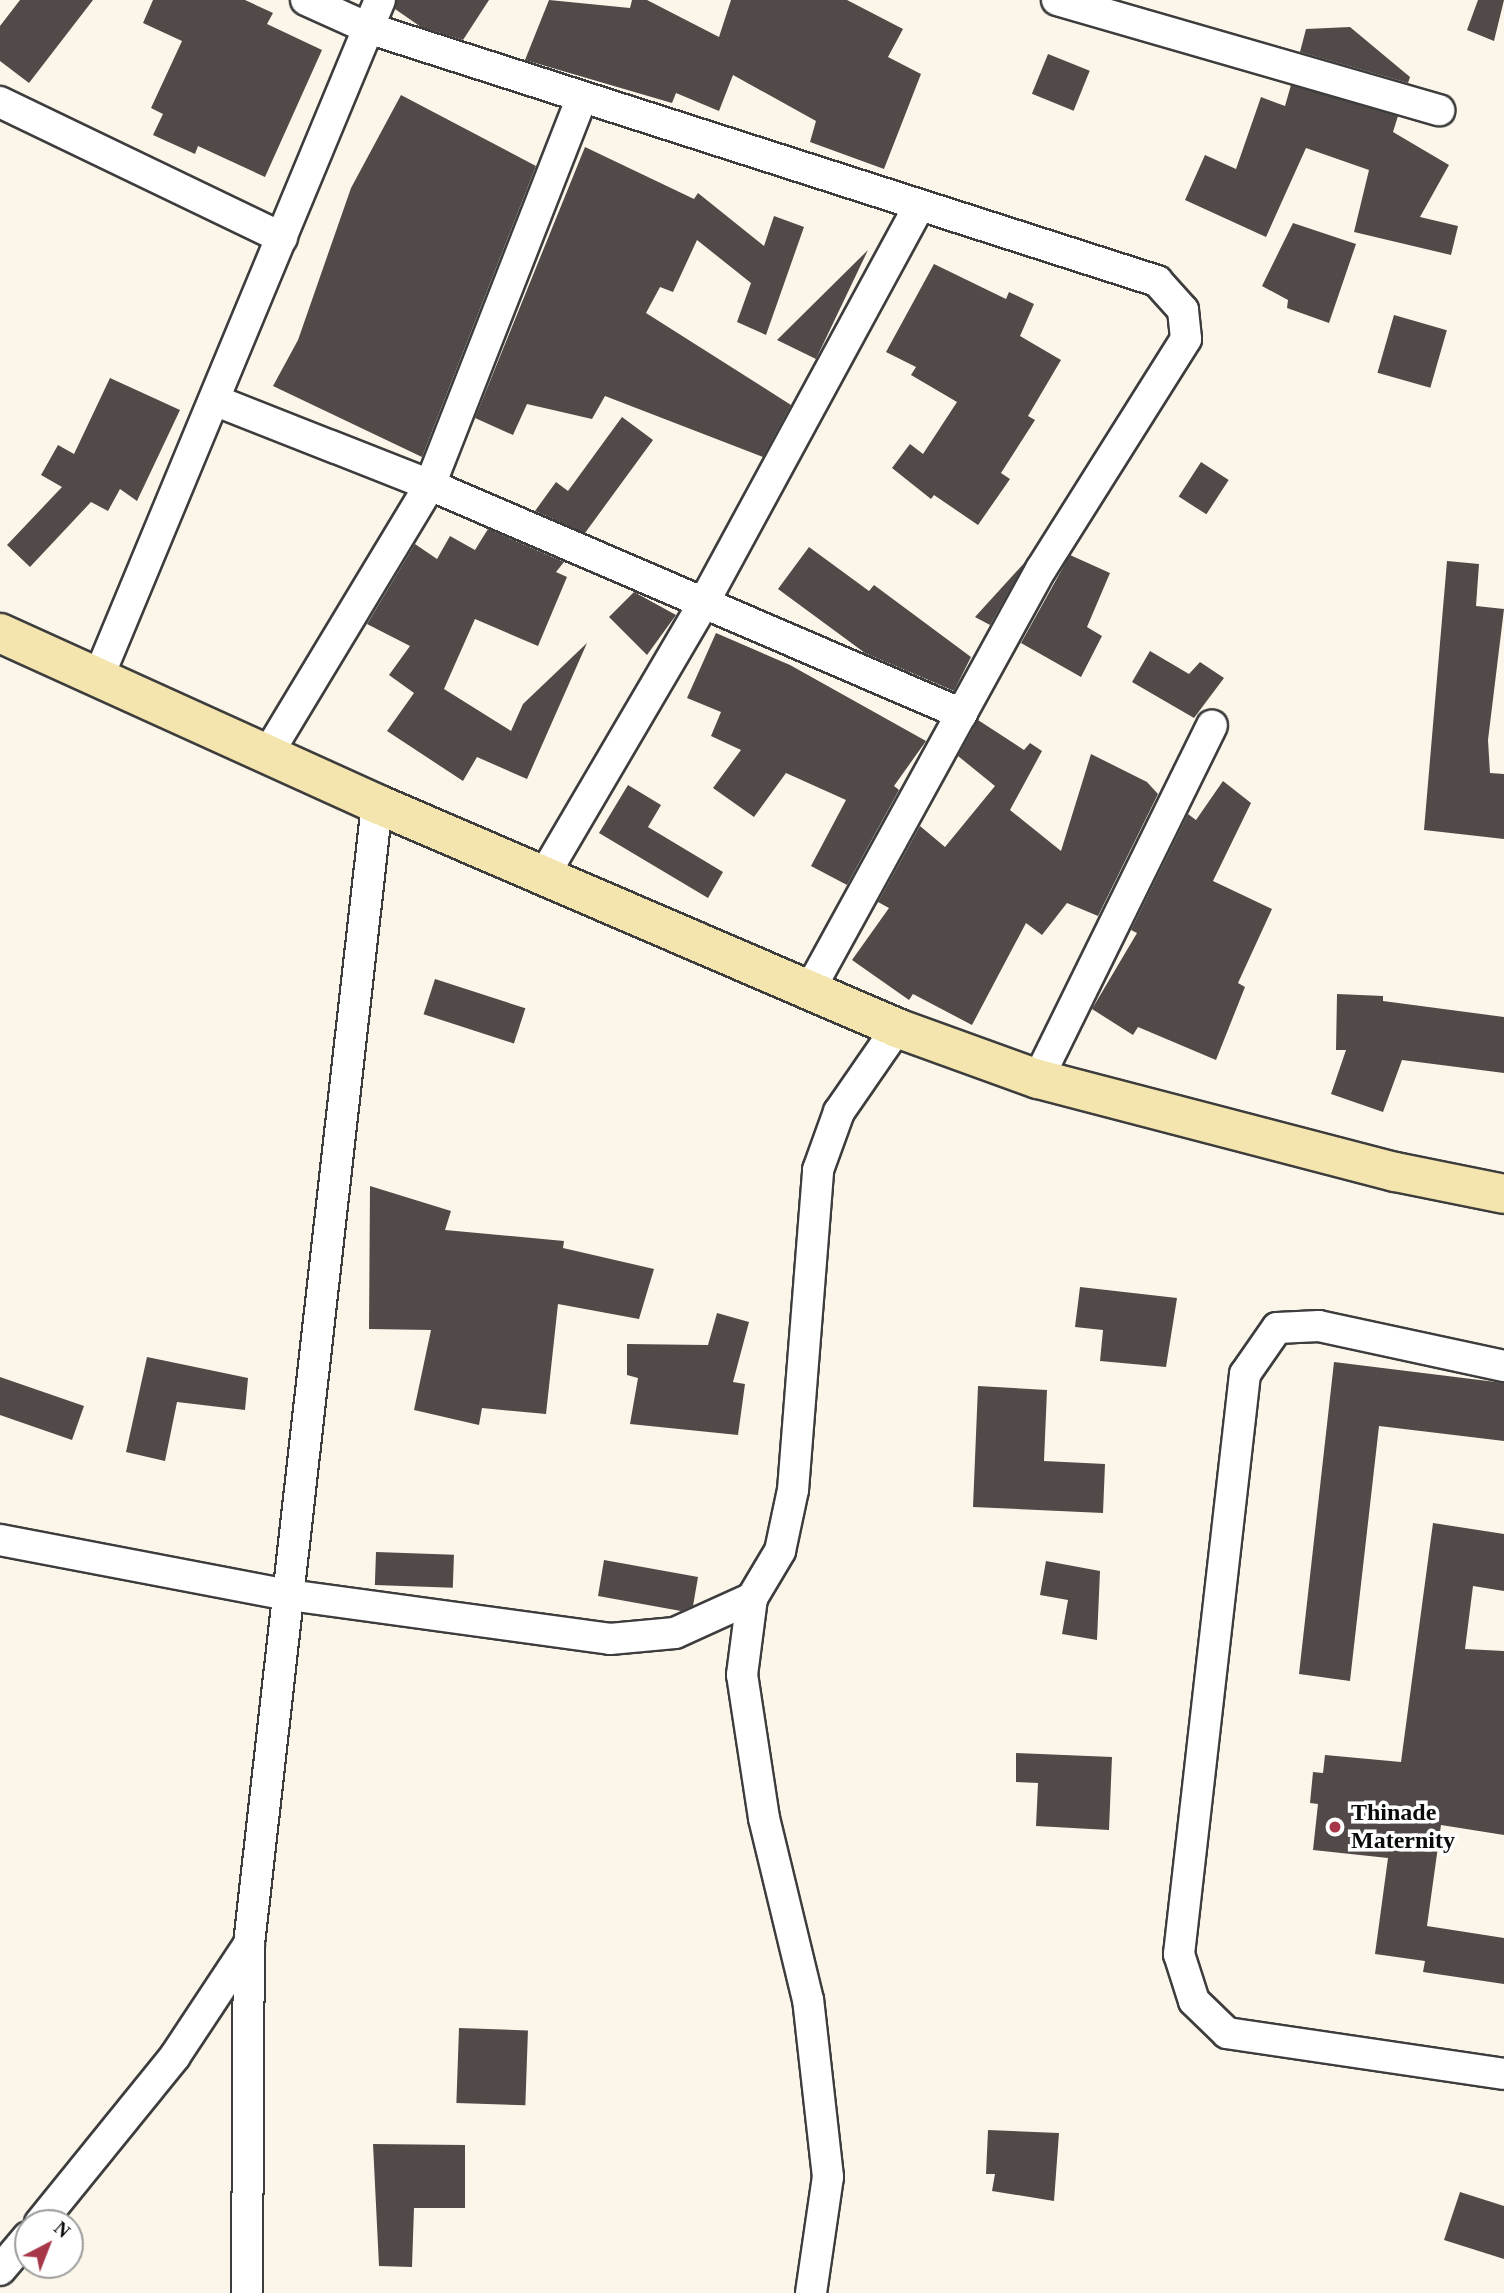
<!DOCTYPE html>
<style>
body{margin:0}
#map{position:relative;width:1504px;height:2293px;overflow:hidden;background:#fcf6ea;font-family:"Times New Roman",serif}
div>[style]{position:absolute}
.building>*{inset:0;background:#514a48;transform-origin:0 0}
.roads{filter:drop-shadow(2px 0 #3d3d3d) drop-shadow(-2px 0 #3d3d3d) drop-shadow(0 2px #3d3d3d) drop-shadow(0 -2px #3d3d3d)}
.street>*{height:30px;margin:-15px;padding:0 15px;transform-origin:15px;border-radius:15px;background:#fff}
.secondary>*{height:38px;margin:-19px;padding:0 19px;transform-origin:19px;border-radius:19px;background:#f4e4ad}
.dots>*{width:19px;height:19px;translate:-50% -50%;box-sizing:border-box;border:4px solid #fff;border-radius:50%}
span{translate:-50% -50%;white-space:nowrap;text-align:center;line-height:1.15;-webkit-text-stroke:7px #fff;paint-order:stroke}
.poi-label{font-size:24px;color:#0a0a0a;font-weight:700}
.left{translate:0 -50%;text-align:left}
.north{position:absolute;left:14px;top:2209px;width:70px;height:70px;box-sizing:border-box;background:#fff;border:2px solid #9d9d9d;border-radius:50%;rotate:42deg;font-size:19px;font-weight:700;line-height:28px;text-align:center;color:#0a0a0a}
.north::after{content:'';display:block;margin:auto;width:24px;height:32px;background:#a73648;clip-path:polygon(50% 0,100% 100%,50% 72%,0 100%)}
</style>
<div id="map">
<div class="building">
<i style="clip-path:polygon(20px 0,93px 0,29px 83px,0 61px,0 26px)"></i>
<i style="clip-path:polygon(153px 0,245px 0,273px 13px,267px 24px,322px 50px,265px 177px,198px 146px,195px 154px,153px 135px,163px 114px,151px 108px,182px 41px,143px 23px)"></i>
<i style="clip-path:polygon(397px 0,489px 0,463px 40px,421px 27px,395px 9px)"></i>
<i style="clip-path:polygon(549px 0,630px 8px,632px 0,647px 0,719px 37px,731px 0,847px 0,903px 29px,888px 57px,921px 74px,884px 169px,810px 142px,816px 121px,733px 75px,719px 111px,676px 93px,672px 103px,525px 60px)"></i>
<i style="clip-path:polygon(1478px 0,1504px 0,1494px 41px,1467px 30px)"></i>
<i style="clip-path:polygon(1350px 27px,1410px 77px,1408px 83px,1300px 52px,1306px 29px)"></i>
<i style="left:1048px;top:54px;width:45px;height:43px;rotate:22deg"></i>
<i style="clip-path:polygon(1291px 85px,1398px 116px,1393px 132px,1449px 165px,1420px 217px,1458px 226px,1451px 255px,1354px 232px,1369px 170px,1306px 148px,1266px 237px,1185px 200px,1205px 155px,1236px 169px,1261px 97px,1285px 106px)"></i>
<i style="clip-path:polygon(401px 95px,536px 166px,422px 457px,273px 386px,298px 340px,351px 188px)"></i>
<i style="clip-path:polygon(585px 147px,694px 199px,698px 193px,764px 246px,774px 216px,804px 227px,766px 335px,737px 322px,751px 283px,697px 240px,673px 292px,660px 287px,646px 313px,791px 405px,763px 457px,605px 396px,592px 419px,527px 404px,513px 435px,475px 418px)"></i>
<i style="clip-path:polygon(1293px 223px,1356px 244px,1329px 323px,1287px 308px,1288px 300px,1262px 286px)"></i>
<i style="clip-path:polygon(868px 250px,816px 359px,777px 340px)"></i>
<i style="clip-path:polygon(934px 264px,1006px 299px,1009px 292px,1034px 304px,1020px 336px,1061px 360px,1028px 416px,1035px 420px,1001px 473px,1010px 479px,978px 525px,934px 495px,931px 499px,892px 468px,910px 444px,923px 454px,957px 402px,911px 375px,916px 367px,886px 352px)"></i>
<i style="left:1394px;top:315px;width:55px;height:60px;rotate:16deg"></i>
<i style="clip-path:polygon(110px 378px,180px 410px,137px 501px,120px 489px,108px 511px,91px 502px,30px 567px,7px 545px,62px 487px,41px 475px,58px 445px,74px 454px)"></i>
<i style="clip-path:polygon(622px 417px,653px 440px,585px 533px,535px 511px,556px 482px,568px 491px)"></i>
<i style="left:1201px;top:462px;width:33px;height:41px;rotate:33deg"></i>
<i style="clip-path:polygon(488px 529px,564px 562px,556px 572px,567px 577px,538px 646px,475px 619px,444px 689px,511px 731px,523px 704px,587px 643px,527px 779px,477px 757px,463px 781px,387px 731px,414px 693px,389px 675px,410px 646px,367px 624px,415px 544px,437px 559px,450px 536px,475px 550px)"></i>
<i style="clip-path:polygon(809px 547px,869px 591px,874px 585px,971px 657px,954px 691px,865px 653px,778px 589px)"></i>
<i style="clip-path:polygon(1070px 555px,1110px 573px,1087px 627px,1102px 636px,1081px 677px,1021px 643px)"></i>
<i style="clip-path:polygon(1026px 561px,990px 625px,975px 617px)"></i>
<i style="clip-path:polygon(1447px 561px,1479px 564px,1476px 606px,1504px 609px,1488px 740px,1490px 773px,1504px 774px,1504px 839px,1424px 830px)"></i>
<i style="clip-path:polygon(634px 592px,676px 615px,647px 655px,609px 617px)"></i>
<i style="clip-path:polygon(716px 633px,790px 665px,926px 741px,894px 786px,899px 790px,847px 885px,811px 866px,846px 800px,786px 773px,754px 817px,713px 788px,741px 750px,711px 736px,721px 712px,687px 698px)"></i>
<i style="clip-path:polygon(1150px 651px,1189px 674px,1200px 662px,1224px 678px,1194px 718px,1132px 682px)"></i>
<i style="clip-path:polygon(978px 720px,1024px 750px,1030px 743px,1042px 751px,1010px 810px,1061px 851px,1091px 754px,1147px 782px,1158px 794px,1098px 916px,1067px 903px,1042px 935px,1026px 923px,972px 1025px,913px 994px,909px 1000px,852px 960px,889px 908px,878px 902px,920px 826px,945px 847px,995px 786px,958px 756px)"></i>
<i style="clip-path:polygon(1223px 781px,1251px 803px,1213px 881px,1272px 909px,1238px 983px,1245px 987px,1216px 1060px,1138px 1027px,1133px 1035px,1092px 1009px,1137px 933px,1131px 930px,1188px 814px,1196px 820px)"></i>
<i style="clip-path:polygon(628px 785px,661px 805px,648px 827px,723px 872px,708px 898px,599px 833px)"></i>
<i style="left:435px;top:979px;width:95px;height:37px;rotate:18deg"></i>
<i style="clip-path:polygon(1337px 994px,1383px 996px,1383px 1001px,1504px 1017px,1504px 1073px,1402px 1060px,1383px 1112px,1331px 1094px,1346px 1050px,1336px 1050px)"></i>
<i style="clip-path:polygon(370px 1186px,451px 1211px,445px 1230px,564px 1241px,563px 1248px,654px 1269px,639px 1319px,558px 1304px,546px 1414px,482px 1408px,479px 1425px,414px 1410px,431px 1330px,369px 1329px)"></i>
<i style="clip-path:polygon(1080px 1287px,1177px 1298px,1166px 1367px,1100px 1361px,1103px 1330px,1075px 1327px)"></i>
<i style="clip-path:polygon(717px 1313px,749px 1322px,733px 1382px,745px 1384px,738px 1435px,630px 1424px,638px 1378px,627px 1375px,627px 1344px,708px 1345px)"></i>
<i style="clip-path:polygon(147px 1357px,248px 1378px,245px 1410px,177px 1402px,165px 1461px,126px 1452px)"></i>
<i style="clip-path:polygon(1334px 1362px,1504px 1383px,1504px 1441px,1379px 1426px,1350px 1681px,1299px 1674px)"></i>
<i style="clip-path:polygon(0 1377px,84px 1406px,72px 1440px,0 1415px)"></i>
<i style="clip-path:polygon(978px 1386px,1047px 1390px,1044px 1461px,1105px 1464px,1103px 1513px,973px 1507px)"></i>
<i style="clip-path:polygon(1433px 1523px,1504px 1534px,1504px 1591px,1473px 1586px,1465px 1649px,1504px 1651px,1504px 1835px,1441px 1825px,1427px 1926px,1504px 1938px,1504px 1984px,1423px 1972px,1425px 1961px,1375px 1954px,1388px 1858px,1313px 1850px,1318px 1804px,1310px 1803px,1313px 1772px,1323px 1773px,1325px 1755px,1401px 1762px)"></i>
<i style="left:376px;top:1552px;width:78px;height:33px;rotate:2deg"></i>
<i style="clip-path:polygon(604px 1560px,698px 1577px,693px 1606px,681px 1611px,598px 1596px)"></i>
<i style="clip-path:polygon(1046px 1561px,1100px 1571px,1097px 1640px,1062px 1634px,1068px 1600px,1040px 1595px)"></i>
<i style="clip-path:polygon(1016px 1753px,1112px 1757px,1109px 1830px,1036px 1826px,1038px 1783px,1016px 1782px)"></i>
<i style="left:459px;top:2028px;width:69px;height:75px;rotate:2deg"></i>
<i style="clip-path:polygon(988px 2130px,1059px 2133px,1054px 2201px,992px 2191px,995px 2174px,986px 2174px)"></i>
<i style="clip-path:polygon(373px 2144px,465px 2145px,465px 2208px,414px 2208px,412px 2267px,379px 2266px)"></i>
<i style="clip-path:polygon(1460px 2192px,1504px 2206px,1504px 2259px,1444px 2240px)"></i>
</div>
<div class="roads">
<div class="street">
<i style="left:306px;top:0;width:68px;rotate:24.3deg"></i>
<i style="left:368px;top:28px;width:829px;rotate:17.78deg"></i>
<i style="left:1157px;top:281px;width:39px;rotate:48deg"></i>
<i style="left:1183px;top:310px;width:29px;rotate:84deg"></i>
<i style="left:1186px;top:339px;width:272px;rotate:122.2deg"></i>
<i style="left:1041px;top:569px;width:479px;rotate:118.8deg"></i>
<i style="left:1057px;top:0;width:398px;rotate:16.1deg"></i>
<i style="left:0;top:102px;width:313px;rotate:25.7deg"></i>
<i style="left:214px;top:400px;width:232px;rotate:21.5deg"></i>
<i style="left:430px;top:485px;width:579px;rotate:23.29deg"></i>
<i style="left:98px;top:678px;width:734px;rotate:-67.42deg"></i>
<i style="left:267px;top:755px;width:315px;rotate:-58.9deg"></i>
<i style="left:430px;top:485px;width:416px;rotate:-68.6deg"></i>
<i style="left:543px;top:877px;width:316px;rotate:-59.6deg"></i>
<i style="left:703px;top:604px;width:451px;rotate:-61.5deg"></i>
<i style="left:1038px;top:1079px;width:394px;rotate:-63.8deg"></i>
<i style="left:1504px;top:1366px;width:189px;rotate:-167.8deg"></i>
<i style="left:1319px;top:1326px;width:42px;rotate:177.3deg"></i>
<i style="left:1277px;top:1328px;width:56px;rotate:124.8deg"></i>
<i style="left:1245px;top:1374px;width:584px;rotate:96.49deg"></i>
<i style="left:1179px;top:1954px;width:49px;rotate:72.3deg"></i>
<i style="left:1194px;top:2001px;width:46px;rotate:44.1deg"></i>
<i style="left:1227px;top:2033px;width:280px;rotate:8.4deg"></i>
<i style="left:0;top:1540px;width:294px;rotate:10.8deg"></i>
<i style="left:289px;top:1595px;width:324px;rotate:7.8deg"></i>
<i style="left:610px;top:1639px;width:65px;rotate:-5.3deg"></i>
<i style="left:675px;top:1633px;width:85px;rotate:-24.4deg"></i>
<i style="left:40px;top:2223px;width:215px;rotate:-51deg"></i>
<i style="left:175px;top:2056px;width:134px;rotate:-56.5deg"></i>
<i style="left:0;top:2270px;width:43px;rotate:-49.7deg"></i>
<i style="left:247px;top:2293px;width:349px;rotate:-89.7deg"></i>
<i style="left:249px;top:1944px;width:1147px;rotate:-83.59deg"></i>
<i style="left:811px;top:2293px;width:117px;rotate:-81.7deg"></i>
<i style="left:828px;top:2177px;width:178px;rotate:-96.4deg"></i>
<i style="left:808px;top:2000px;width:187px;rotate:-103.6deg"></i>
<i style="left:764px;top:1818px;width:145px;rotate:-98.7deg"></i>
<i style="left:742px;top:1675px;width:78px;rotate:-82.6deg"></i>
<i style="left:752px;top:1598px;width:55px;rotate:-59.2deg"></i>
<i style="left:780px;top:1551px;width:62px;rotate:-78deg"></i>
<i style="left:793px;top:1490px;width:321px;rotate:-85.5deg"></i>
<i style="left:818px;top:1170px;width:62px;rotate:-70.1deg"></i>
<i style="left:839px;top:1112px;width:102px;rotate:-55.4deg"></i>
</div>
<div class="secondary">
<i style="left:0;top:633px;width:414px;rotate:24.4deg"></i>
<i style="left:377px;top:804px;width:566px;rotate:23.3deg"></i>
<i style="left:897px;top:1028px;width:150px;rotate:19.9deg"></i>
<i style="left:1038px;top:1079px;width:369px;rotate:14.6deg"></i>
<i style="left:1395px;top:1172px;width:111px;rotate:11.4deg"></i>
</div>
</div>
<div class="dots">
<i style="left:1335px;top:1827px;background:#a73648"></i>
</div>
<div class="poi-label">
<span class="left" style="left:1351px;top:1827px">Thinade<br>Maternity</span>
</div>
<div class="north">N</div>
</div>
